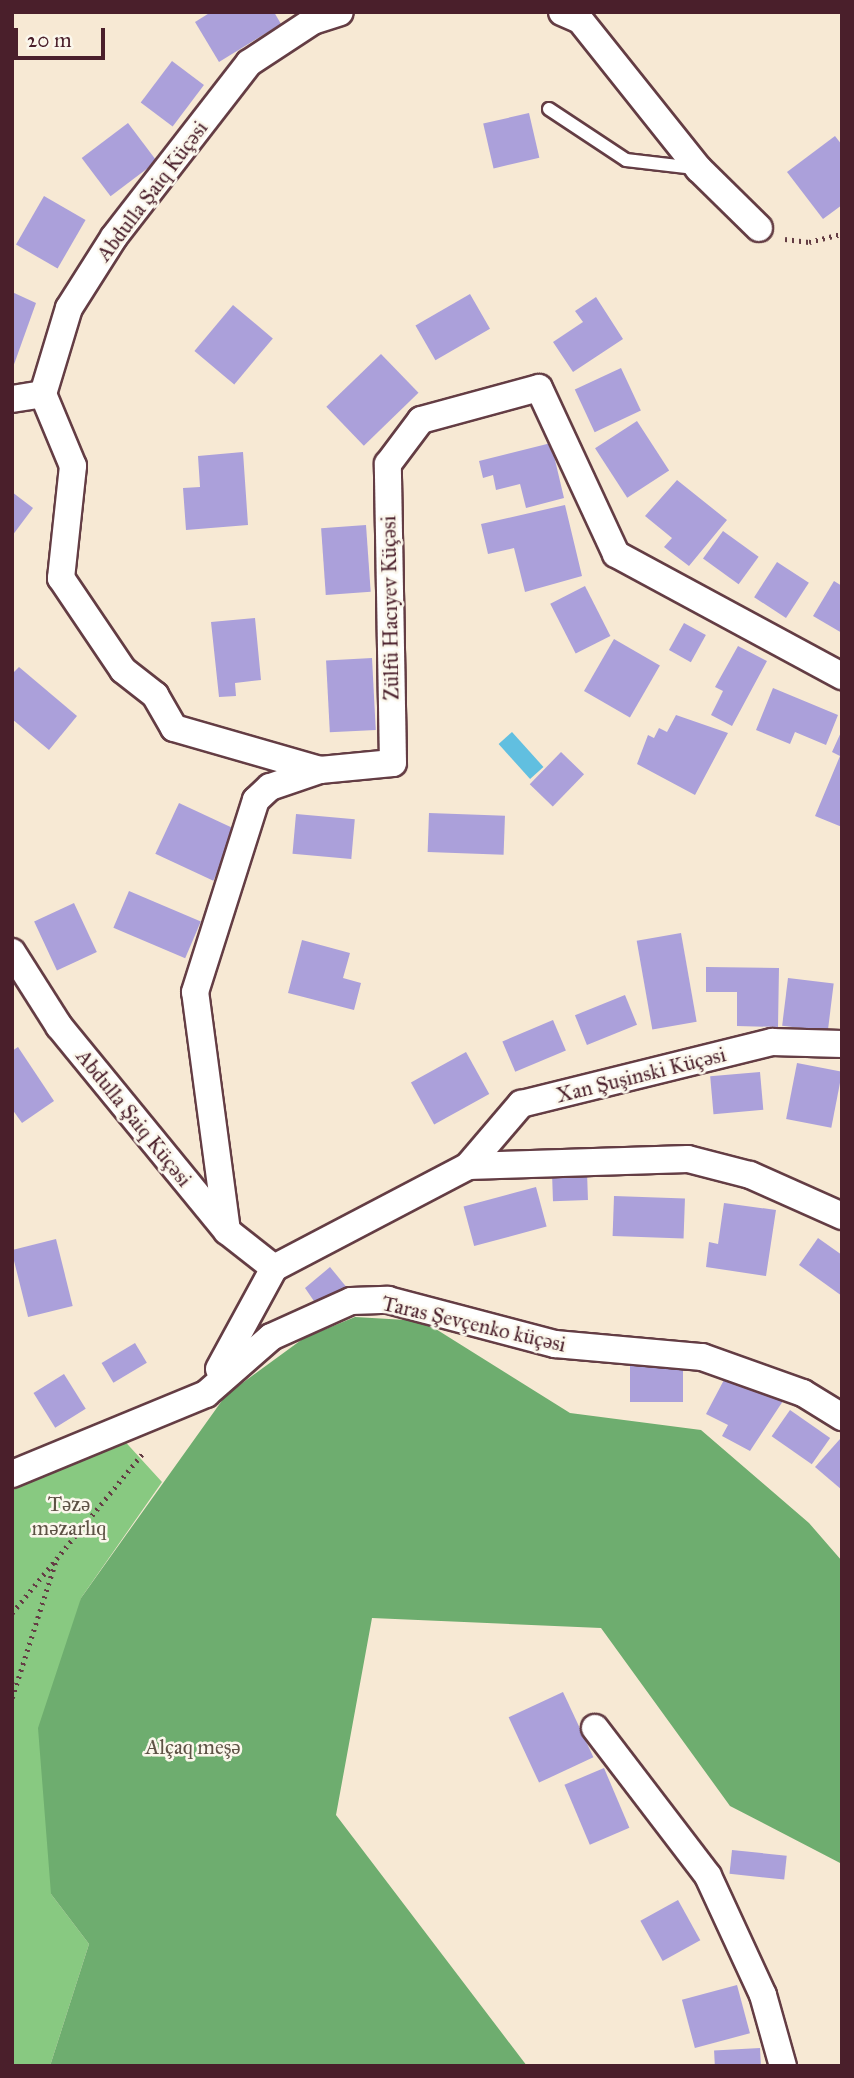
<!DOCTYPE html>
<meta charset="utf-8">
<style>
body{margin:0}
#map{position:relative;width:854px;height:2078px;overflow:hidden;background:#f7e9d4;font-family:"IM FELL Great Primer",serif}
div>[style]{position:absolute}
.green>*{inset:0;background:#88c981}
.forest>*{inset:0;background:#6ead6f}
.water>*{inset:0;background:#61bfe0;transform-origin:0 0}
.building>*{inset:0;background:#aba0da;transform-origin:0 0}
.path>*{height:4.5px;margin-top:-2.25px;transform-origin:0;background:repeating-linear-gradient(90deg,#643d44 0 2px,transparent 0 7px)}
.roads{filter:drop-shadow(2px 0 #643d44) drop-shadow(-2px 0 #643d44) drop-shadow(0 2px #643d44) drop-shadow(0 -2px #643d44)}
.service>*{height:12px;margin:-6px;padding:0 6px;transform-origin:6px;border-radius:6px;background:#fff}
.minor>*{height:26px;margin:-13px;padding:0 13px;transform-origin:13px;border-radius:13px;background:#fff}
span{translate:-50% -50%;white-space:nowrap;text-align:center;line-height:1.15;-webkit-text-stroke:5px #fbf7ec;paint-order:stroke}
.street-label{font-size:21px;color:#4a1f2b}
.park-label{font-size:21px;color:#5d5245}
.frame{position:absolute;inset:0;border:14px solid #4a1f2b;pointer-events:none}
.scale{position:absolute;left:14px;top:28px;width:91px;height:32px;box-sizing:border-box;border:4px solid #4a1f2b;border-top:0;padding-left:9px;font-size:21px;line-height:24px;white-space:nowrap;color:#4a1f2b;-webkit-text-stroke:5px #fbf7ec;paint-order:stroke}
</style>
<div id="map">
<div class="green">
<i style="clip-path:polygon(109px 1424px,162px 1482px,81px 1598px,51px 1894px,89px 1944px,50px 2066px,12px 2066px,12px 1482px)"></i>
</div>
<div class="forest">
<i style="clip-path:polygon(355px 1317px,423px 1321px,570px 1413px,701px 1430px,809px 1523px,842px 1561px,842px 1864px,730px 1806px,601px 1628px,372px 1618px,336px 1815px,527px 2066px,50px 2066px,89px 1944px,51px 1894px,38px 1728px,81px 1598px,226px 1395px,304px 1338px)"></i>
</div>
<div class="water">
<i style="left:512px;top:732px;width:47px;height:18px;rotate:48deg"></i>
</div>
<div class="building">
<i style="clip-path:polygon(211px 12px,274px 12px,281px 24px,219px 62px,195px 22px)"></i>
<i style="left:172px;top:61px;width:40px;height:52px;rotate:37deg"></i>
<i style="left:529px;top:113px;width:46px;height:47px;rotate:77deg"></i>
<i style="left:128px;top:123px;width:48px;height:58px;rotate:53deg"></i>
<i style="clip-path:polygon(835px 136px,842px 145px,842px 205px,823px 219px,787px 172px)"></i>
<i style="left:44px;top:196px;width:48px;height:56px;rotate:30deg"></i>
<i style="clip-path:polygon(12px 292px,36px 303px,12px 370px)"></i>
<i style="left:470px;top:294px;width:40px;height:63px;rotate:60deg"></i>
<i style="clip-path:polygon(596px 297px,623px 339px,573px 372px,553px 342px,583px 322px,575px 311px)"></i>
<i style="left:233px;top:305px;width:52px;height:60px;rotate:40deg"></i>
<i style="left:381px;top:354px;width:54px;height:76px;rotate:46deg"></i>
<i style="left:621px;top:368px;width:47px;height:51px;rotate:65deg"></i>
<i style="left:637px;top:421px;width:59px;height:50px;rotate:57deg"></i>
<i style="clip-path:polygon(551px 443px,564px 498px,526px 508px,520px 484px,496px 490px,493px 475px,483px 478px,479px 461px)"></i>
<i style="clip-path:polygon(243px 452px,248px 525px,186px 530px,183px 488px,200px 487px,198px 456px)"></i>
<i style="clip-path:polygon(677px 480px,727px 520px,689px 566px,664px 547px,672px 538px,645px 516px)"></i>
<i style="clip-path:polygon(12px 492px,33px 508px,12px 536px)"></i>
<i style="clip-path:polygon(565px 505px,582px 576px,525px 592px,514px 548px,488px 554px,481px 524px)"></i>
<i style="left:366px;top:525px;width:67px;height:45px;rotate:86deg"></i>
<i style="left:723px;top:531px;width:44px;height:34px;rotate:36deg"></i>
<i style="left:777px;top:562px;width:38px;height:42px;rotate:33deg"></i>
<i style="clip-path:polygon(834px 581px,842px 586px,842px 633px,813px 616px)"></i>
<i style="left:585px;top:586px;width:56px;height:39px;rotate:63deg"></i>
<i style="clip-path:polygon(255px 618px,261px 680px,235px 683px,236px 696px,219px 697px,211px 622px)"></i>
<i style="left:684px;top:623px;width:25px;height:31px;rotate:29deg"></i>
<i style="left:614px;top:639px;width:53px;height:60px;rotate:30deg"></i>
<i style="clip-path:polygon(738px 646px,767px 661px,732px 726px,711px 715px,723px 691px,715px 687px)"></i>
<i style="left:372px;top:658px;width:72px;height:46px;rotate:87deg"></i>
<i style="clip-path:polygon(19px 667px,77px 716px,49px 750px,12px 719px,12px 674px)"></i>
<i style="clip-path:polygon(773px 688px,838px 715px,826px 745px,795px 732px,790px 744px,756px 730px)"></i>
<i style="clip-path:polygon(676px 715px,728px 733px,695px 795px,637px 764px,648px 735px,654px 738px,659px 728px,667px 732px)"></i>
<i style="clip-path:polygon(842px 730px,842px 827px,815px 816px,840px 756px,832px 752px)"></i>
<i style="left:561px;top:752px;width:32px;height:45px;rotate:44deg"></i>
<i style="left:179px;top:803px;width:64px;height:56px;rotate:25deg"></i>
<i style="left:429px;top:813px;width:76px;height:39px;rotate:2deg"></i>
<i style="left:296px;top:814px;width:59px;height:40px;rotate:5deg"></i>
<i style="left:129px;top:891px;width:78px;height:40px;rotate:23deg"></i>
<i style="left:74px;top:903px;width:54px;height:44px;rotate:65deg"></i>
<i style="left:681px;top:933px;width:90px;height:45px;rotate:80deg"></i>
<i style="clip-path:polygon(302px 940px,350px 953px,343px 978px,361px 983px,354px 1010px,288px 993px)"></i>
<i style="clip-path:polygon(706px 967px,779px 968px,778px 1027px,737px 1026px,737px 992px,706px 992px)"></i>
<i style="left:788px;top:978px;width:46px;height:48px;rotate:7deg"></i>
<i style="left:625px;top:995px;width:32px;height:54px;rotate:68deg"></i>
<i style="left:553px;top:1020px;width:33px;height:55px;rotate:67deg"></i>
<i style="clip-path:polygon(18px 1047px,54px 1101px,22px 1123px,12px 1109px,12px 1051px)"></i>
<i style="left:466px;top:1052px;width:48px;height:63px;rotate:61deg"></i>
<i style="left:797px;top:1063px;width:46px;height:57px;rotate:11deg"></i>
<i style="left:760px;top:1072px;width:38px;height:50px;rotate:85deg"></i>
<i style="left:587px;top:1172px;width:28px;height:35px;rotate:88deg"></i>
<i style="left:536px;top:1187px;width:41px;height:75px;rotate:75deg"></i>
<i style="left:614px;top:1196px;width:71px;height:40px;rotate:2deg"></i>
<i style="clip-path:polygon(724px 1203px,776px 1210px,766px 1276px,706px 1267px,709px 1242px,718px 1244px)"></i>
<i style="clip-path:polygon(818px 1238px,842px 1255px,842px 1296px,799px 1265px)"></i>
<i style="left:56px;top:1239px;width:69px;height:46px;rotate:76deg"></i>
<i style="clip-path:polygon(330px 1267px,348px 1289px,316px 1304px,305px 1288px)"></i>
<i style="left:135px;top:1343px;width:23px;height:39px;rotate:59deg"></i>
<i style="left:630px;top:1364px;width:53px;height:38px"></i>
<i style="left:64px;top:1374px;width:41px;height:36px;rotate:58deg"></i>
<i style="clip-path:polygon(725px 1378px,783px 1401px,750px 1451px,722px 1436px,728px 1425px,706px 1414px)"></i>
<i style="left:790px;top:1410px;width:49px;height:32px;rotate:35deg"></i>
<i style="clip-path:polygon(840px 1439px,842px 1440px,842px 1490px,815px 1467px)"></i>
<i style="left:563px;top:1692px;width:72px;height:60px;rotate:65deg"></i>
<i style="left:604px;top:1768px;width:65px;height:43px;rotate:67deg"></i>
<i style="left:732px;top:1850px;width:55px;height:24px;rotate:6deg"></i>
<i style="left:678px;top:1900px;width:46px;height:43px;rotate:61deg"></i>
<i style="left:737px;top:1985px;width:50px;height:57px;rotate:75deg"></i>
<i style="left:760px;top:2048px;width:18px;height:46px;rotate:87deg"></i>
</div>
<div class="path">
<i style="left:785px;top:239px;width:24px;rotate:7deg"></i>
<i style="left:809px;top:242px;width:34px;rotate:-14deg"></i>
<i style="left:12px;top:1613px;width:208px;rotate:-50.7deg"></i>
<i style="left:12px;top:1698px;width:145px;rotate:-72.3deg"></i>
</div>
<div class="roads">
<div class="service">
<i style="left:549px;top:109px;width:92px;rotate:33.5deg"></i>
<i style="left:626px;top:160px;width:69px;rotate:6.6deg"></i>
</div>
<div class="minor">
<i style="left:562px;top:12px;width:20px;rotate:24deg"></i>
<i style="left:580px;top:20px;width:191px;rotate:51.4deg"></i>
<i style="left:699px;top:169px;width:84px;rotate:44.5deg"></i>
<i style="left:43px;top:394px;width:78px;rotate:67.4deg"></i>
<i style="left:73px;top:466px;width:113px;rotate:96.1deg"></i>
<i style="left:61px;top:578px;width:111px;rotate:56deg"></i>
<i style="left:123px;top:670px;width:41px;rotate:38deg"></i>
<i style="left:155px;top:695px;width:38px;rotate:60deg"></i>
<i style="left:174px;top:728px;width:152px;rotate:16deg"></i>
<i style="left:320px;top:770px;width:73px;rotate:-5.5deg"></i>
<i style="left:393px;top:763px;width:299px;rotate:-91deg"></i>
<i style="left:388px;top:464px;width:55px;rotate:-53.1deg"></i>
<i style="left:421px;top:420px;width:122px;rotate:-15.2deg"></i>
<i style="left:539px;top:388px;width:183px;rotate:65.1deg"></i>
<i style="left:616px;top:554px;width:257px;rotate:28.4deg"></i>
<i style="left:12px;top:399px;width:31px;rotate:-9deg"></i>
<i style="left:43px;top:394px;width:90px;rotate:-73.2deg"></i>
<i style="left:69px;top:308px;width:84px;rotate:-57.6deg"></i>
<i style="left:114px;top:237px;width:220px;rotate:-52.2deg"></i>
<i style="left:249px;top:63px;width:77px;rotate:-33.3deg"></i>
<i style="left:313px;top:21px;width:28px;rotate:-18deg"></i>
<i style="left:12px;top:952px;width:88px;rotate:57.6deg"></i>
<i style="left:59px;top:1026px;width:265px;rotate:50.7deg"></i>
<i style="left:227px;top:1231px;width:60px;rotate:38.2deg"></i>
<i style="left:468px;top:1166px;width:220px;rotate:-1.8deg"></i>
<i style="left:688px;top:1159px;width:64px;rotate:14.5deg"></i>
<i style="left:750px;top:1175px;width:101px;rotate:24deg"></i>
<i style="left:227px;top:1231px;width:241px;rotate:-97.6deg"></i>
<i style="left:195px;top:992px;width:201px;rotate:-72.4deg"></i>
<i style="left:256px;top:800px;width:19px;rotate:-43deg"></i>
<i style="left:270px;top:787px;width:53px;rotate:-18.8deg"></i>
<i style="left:219px;top:1369px;width:115px;rotate:-61.4deg"></i>
<i style="left:274px;top:1268px;width:219px;rotate:-27.7deg"></i>
<i style="left:468px;top:1166px;width:82px;rotate:-49.5deg"></i>
<i style="left:521px;top:1104px;width:259px;rotate:-13.9deg"></i>
<i style="left:772px;top:1042px;width:70px;rotate:1.6deg"></i>
<i style="left:12px;top:1474px;width:210px;rotate:-22.4deg"></i>
<i style="left:206px;top:1394px;width:86px;rotate:-41.2deg"></i>
<i style="left:271px;top:1337px;width:88px;rotate:-24.2deg"></i>
<i style="left:351px;top:1301px;width:37px;rotate:-2deg"></i>
<i style="left:388px;top:1300px;width:173px;rotate:14.8deg"></i>
<i style="left:555px;top:1344px;width:148px;rotate:5.1deg"></i>
<i style="left:702px;top:1357px;width:107px;rotate:19.6deg"></i>
<i style="left:803px;top:1393px;width:46px;rotate:31.6deg"></i>
<i style="left:595px;top:1728px;width:186px;rotate:52.6deg"></i>
<i style="left:708px;top:1876px;width:131px;rotate:65.2deg"></i>
<i style="left:763px;top:1995px;width:74px;rotate:74.3deg"></i>
</div>
</div>
<div class="street-label">
<span style="left:152px;top:191px;rotate:-53deg">Abdulla Şaiq Küçəsi</span>
<span style="left:390px;top:608px;rotate:-91deg">Zülfü Hacıyev Küçəsi</span>
<span style="left:641px;top:1075px;rotate:-14deg">Xan Şuşinski Küçəsi</span>
<span style="left:134px;top:1118px;rotate:51deg">Abdulla Şaiq Küçəsi</span>
<span style="left:474px;top:1324px;rotate:13deg">Taras Şevçenko küçəsi</span>
</div>
<div class="park-label">
<span style="left:69px;top:1516px">Təzə<br>məzarlıq</span>
<span style="left:193px;top:1747px">Alçaq meşə</span>
</div>
<div class="frame"></div>
<div class="scale">20 m</div>
</div>
